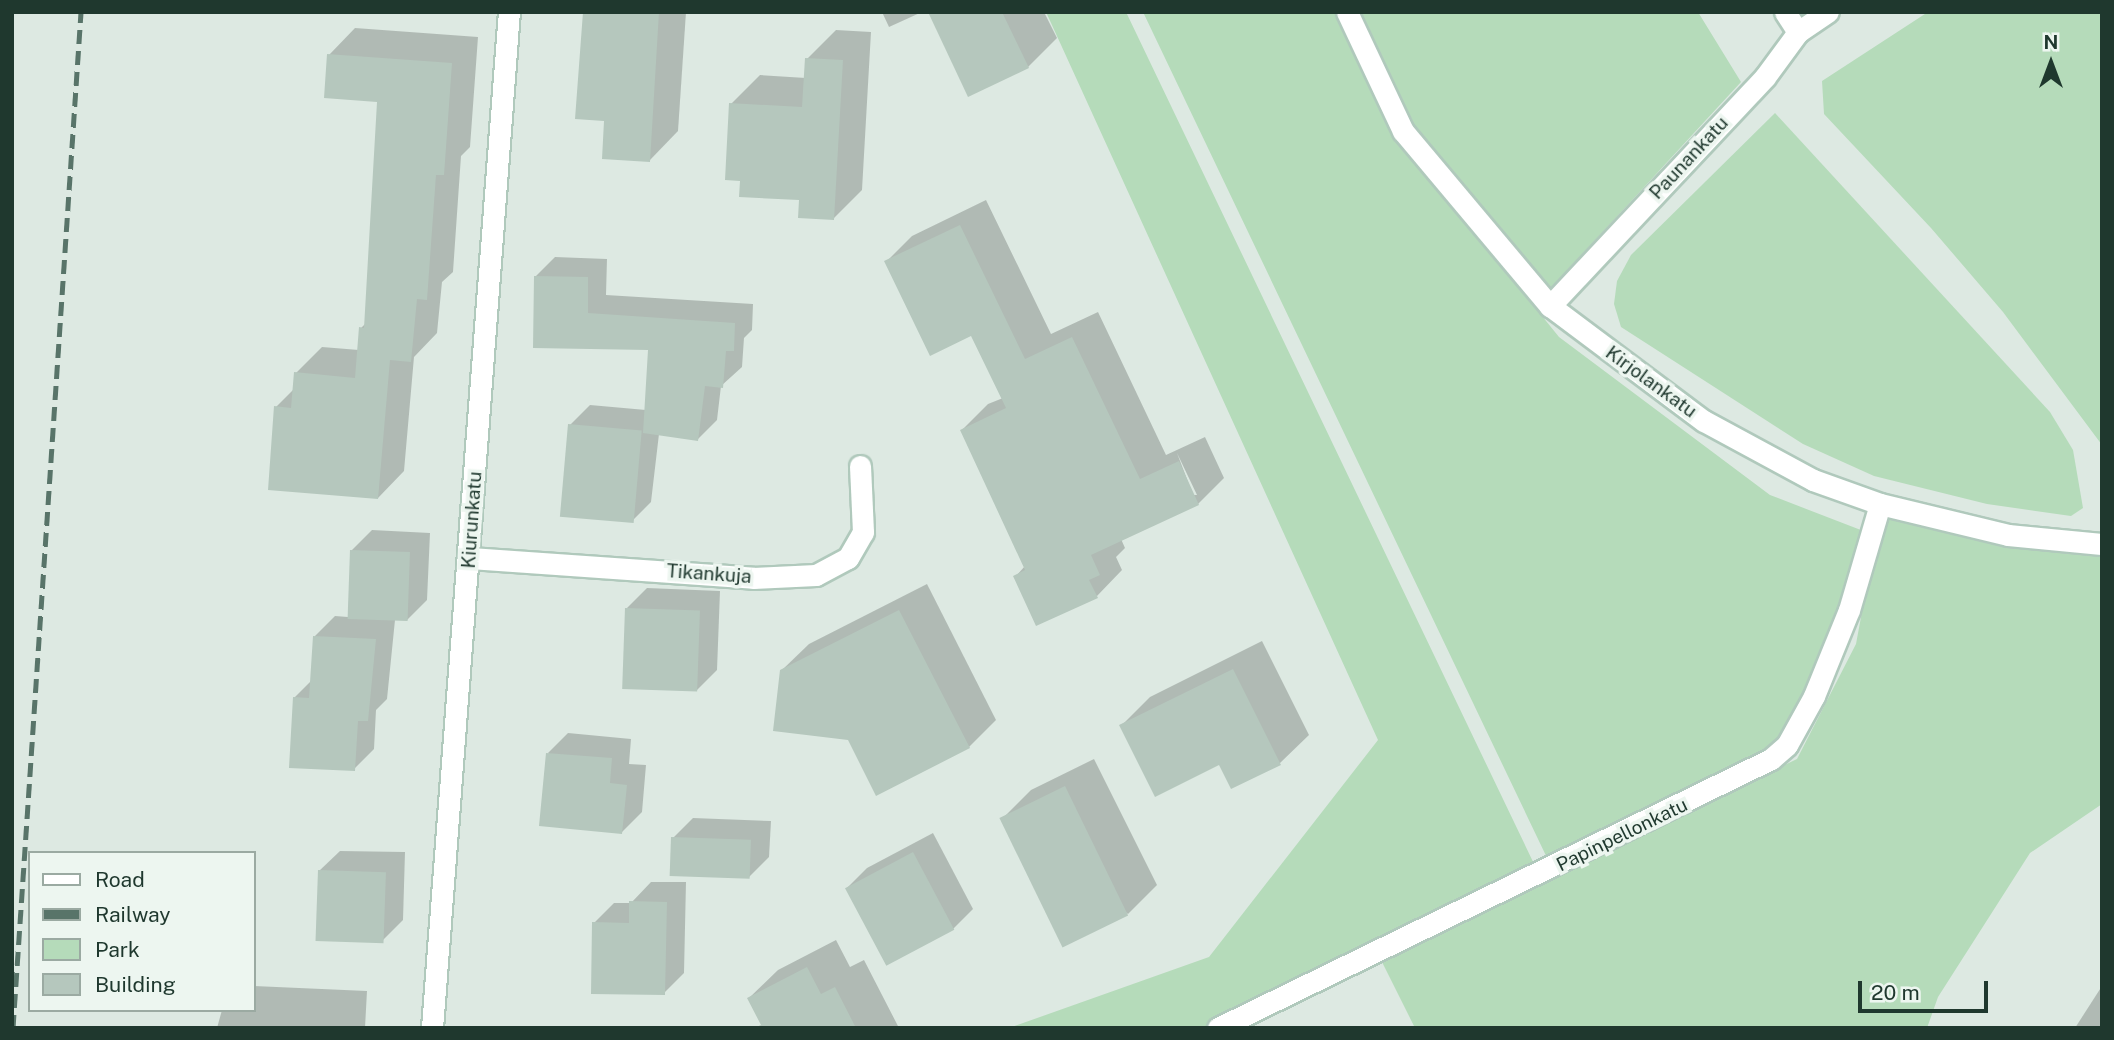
<!DOCTYPE html>
<style>
body{margin:0}
#map{position:relative;width:2114px;height:1040px;overflow:hidden;background:#dde9e2;font-family:"Public Sans",sans-serif}
div>[style]{position:absolute}
.green>*{inset:0;background:#b5dbba}
.shadow>*{inset:0;background:#0003}
.building>*{inset:0;background:#b5c7bd;transform-origin:0 0}
.roads{filter:drop-shadow(2px 0 #b0c9bc) drop-shadow(-2px 0 #b0c9bc) drop-shadow(0 2px #b0c9bc) drop-shadow(0 -2px #b0c9bc)}
.street>*{height:21px;margin:-10.5px;padding:0 10.5px;transform-origin:10.5px;border-radius:10.5px;background:#fff}
.secondary>*{height:21px;margin:-10.5px;padding:0 10.5px;transform-origin:10.5px;border-radius:10.5px;background:#fff}
.rail>*{height:5px;margin-top:-2.5px;transform-origin:0;background:repeating-linear-gradient(90deg,#587469 0 14px,transparent 0 21px)}
span{translate:-50% -50%;white-space:nowrap;text-align:center;line-height:1.15;-webkit-text-stroke:7px #edf6f0;paint-order:stroke}
.street-label{font-size:19px;color:#1f382e}
.frame{position:absolute;inset:0;border:14px solid #1f382e;pointer-events:none}
.legend{position:absolute;left:28px;top:851px;width:228px;height:161px;box-sizing:border-box;background:#edf6f0;border:2px solid #9baaa2;margin:0;padding:9px 12px;list-style:none;font-size:21px;color:#1f382e}
.legend li{display:flex;align-items:center;gap:14px;height:35px}
.legend b{width:35px;border:2px solid #9baaa2}
.north{position:absolute;left:2016px;top:28px;width:70px;height:70px;-webkit-text-stroke:5px #edf6f0;paint-order:stroke;rotate:0deg;font-size:19px;font-weight:700;line-height:28px;text-align:center;color:#1f382e}
.north::after{content:'';display:block;margin:auto;width:24px;height:32px;background:#1f382e;clip-path:polygon(50% 0,100% 100%,50% 72%,0 100%)}
.scale{position:absolute;left:1858px;top:981px;width:130px;height:32px;box-sizing:border-box;border:4px solid #1f382e;border-top:0;padding-left:9px;font-size:21px;line-height:24px;white-space:nowrap;color:#1f382e;-webkit-text-stroke:5px #edf6f0;paint-order:stroke}
</style>
<div id="map">
<div class="green">
<i style="clip-path:polygon(1046px 12px,1126px 12px,1536px 868px,1208px 1028px,1009px 1028px,1209px 957px,1378px 740px)"></i>
<i style="clip-path:polygon(1143px 12px,1339px 12px,1396px 135px,1559px 337px,1770px 495px,1866px 532px,1833px 637px,1775px 748px,1549px 862px)"></i>
<i style="clip-path:polygon(1356px 12px,1698px 12px,1741px 82px,1553px 286px,1550px 306px,1410px 127px)"></i>
<i style="clip-path:polygon(1928px 12px,2102px 12px,2102px 445px,2003px 312px,1931px 228px,1824px 114px,1822px 81px)"></i>
<i style="clip-path:polygon(1775px 113px,2050px 412px,2073px 450px,2083px 508px,2071px 516px,1987px 504px,1874px 476px,1803px 444px,1621px 327px,1614px 304px,1617px 281px,1631px 255px)"></i>
<i style="clip-path:polygon(1880px 515px,1989px 542px,2102px 550px,2102px 804px,2030px 853px,1938px 997px,1927px 1028px,1415px 1028px,1381px 960px,1797px 759px,1856px 644px)"></i>
</div>
<div class="shadow">
<i style="clip-path:polygon(584px 12px,686px 12px,678px 131px,650px 160px,606px 120px)"></i>
<i style="clip-path:polygon(882px 12px,922px 12px,889px 27px)"></i>
<i style="clip-path:polygon(930px 12px,1044px 12px,1057px 38px,1028px 67px)"></i>
<i style="clip-path:polygon(355px 28px,478px 37px,470px 147px,461px 156px,453px 272px,442px 282px,437px 333px,414px 357px,404px 471px,378px 498px,276px 407px,294px 389px,296px 373px,322px 347px,359px 350px,361px 328px,366px 323px,379px 100px,329px 55px)"></i>
<i style="clip-path:polygon(836px 30px,871px 32px,862px 190px,833px 219px,801px 199px,742px 179px,731px 104px,760px 75px,806px 78px,807px 59px)"></i>
<i style="clip-path:polygon(evenodd,986px 200px,1051px 334px,1098px 312px,1166px 455px,1205px 437px,1224px 478px,1198px 504px,1121px 539px,1125px 548px,1116px 557px,1122px 570px,1097px 596px,1015px 577px,1025px 566px,962px 430px,988px 404px,1003px 398px,972px 334px,886px 262px,912px 236px,986px 200px,1177px 453px,1197px 495px,1193px 495px,1177px 453px)"></i>
<i style="clip-path:polygon(555px 257px,607px 259px,606px 295px,753px 304px,752px 330px,744px 338px,742px 367px,721px 386px,717px 420px,698px 439px,659px 434px,651px 502px,631px 522px,570px 425px,590px 405px,646px 410px,650px 348px,534px 346px,536px 276px)"></i>
<i style="clip-path:polygon(372px 530px,430px 533px,427px 600px,407px 620px,395px 620px,387px 699px,376px 710px,374px 749px,354px 769px,294px 698px,312px 680px,315px 636px,335px 616px,348px 617px,352px 550px)"></i>
<i style="clip-path:polygon(927px 584px,996px 720px,969px 747px,849px 738px,781px 671px,809px 644px)"></i>
<i style="clip-path:polygon(647px 588px,720px 591px,717px 670px,697px 690px,627px 608px)"></i>
<i style="clip-path:polygon(1262px 641px,1309px 735px,1280px 763px,1232px 787px,1220px 762px,1121px 726px,1150px 697px)"></i>
<i style="clip-path:polygon(568px 733px,631px 739px,629px 764px,646px 765px,642px 812px,622px 832px,548px 753px)"></i>
<i style="clip-path:polygon(1094px 759px,1157px 885px,1128px 914px,1002px 819px,1031px 790px)"></i>
<i style="clip-path:polygon(693px 818px,771px 821px,769px 857px,749px 877px,673px 838px)"></i>
<i style="clip-path:polygon(933px 833px,973px 909px,953px 929px,847px 888px,867px 868px)"></i>
<i style="clip-path:polygon(340px 851px,405px 852px,403px 920px,383px 940px,319px 871px)"></i>
<i style="clip-path:polygon(651px 882px,686px 882px,684px 973px,664px 993px,594px 923px,614px 903px,631px 903px)"></i>
<i style="clip-path:polygon(836px 940px,850px 967px,864px 960px,899px 1028px,764px 1028px,749px 998px,778px 970px)"></i>
<i style="clip-path:polygon(254px 986px,367px 991px,365px 1028px,217px 1028px,222px 1010px,254px 1010px)"></i>
<i style="clip-path:polygon(2102px 986px,2102px 1028px,2075px 1028px)"></i>
</div>
<div class="building">
<i style="clip-path:polygon(583px 12px,659px 12px,650px 162px,602px 159px,604px 121px,575px 119px)"></i>
<i style="clip-path:polygon(928px 12px,1002px 12px,1029px 68px,968px 97px)"></i>
<i style="clip-path:polygon(327px 54px,452px 63px,444px 175px,436px 175px,427px 300px,417px 299px,411px 362px,390px 360px,378px 499px,268px 490px,274px 406px,291px 408px,294px 372px,355px 378px,359px 327px,364px 328px,377px 102px,324px 98px)"></i>
<i style="clip-path:polygon(805px 58px,843px 60px,834px 220px,798px 218px,799px 200px,739px 197px,740px 181px,725px 180px,729px 103px,802px 107px)"></i>
<i style="clip-path:polygon(960px 225px,1025px 359px,1072px 337px,1140px 479px,1179px 461px,1199px 505px,1091px 555px,1100px 575px,1089px 580px,1098px 598px,1036px 626px,1013px 576px,1025px 570px,960px 430px,1006px 408px,971px 336px,930px 356px,884px 261px)"></i>
<i style="clip-path:polygon(534px 276px,588px 277px,588px 313px,735px 323px,734px 351px,726px 351px,723px 388px,705px 386px,698px 441px,643px 433px,648px 350px,533px 348px)"></i>
<i style="left:568px;top:424px;width:74px;height:93px;rotate:5deg"></i>
<i style="left:350px;top:550px;width:60px;height:69px;rotate:2deg"></i>
<i style="left:625px;top:608px;width:75px;height:81px;rotate:2deg"></i>
<i style="clip-path:polygon(899px 610px,970px 748px,876px 796px,848px 740px,773px 731px,780px 670px)"></i>
<i style="clip-path:polygon(313px 636px,376px 639px,368px 721px,358px 721px,355px 771px,289px 768px,293px 697px,309px 698px)"></i>
<i style="clip-path:polygon(1233px 669px,1281px 765px,1231px 789px,1219px 765px,1155px 797px,1119px 725px)"></i>
<i style="clip-path:polygon(546px 753px,612px 758px,610px 783px,627px 785px,622px 834px,539px 826px)"></i>
<i style="left:1065px;top:786px;width:144px;height:73px;rotate:64deg"></i>
<i style="left:671px;top:837px;width:80px;height:39px;rotate:2deg"></i>
<i style="left:913px;top:852px;width:88px;height:77px;rotate:62deg"></i>
<i style="left:318px;top:870px;width:68px;height:71px;rotate:2deg"></i>
<i style="clip-path:polygon(629px 901px,667px 902px,665px 995px,591px 994px,592px 922px,629px 923px)"></i>
<i style="clip-path:polygon(807px 967px,821px 994px,835px 987px,856px 1028px,754px 1028px,761px 1025px,747px 998px)"></i>
</div>
<div class="roads">
<div class="street">
<i style="left:1785px;top:12px;width:24px;rotate:57deg"></i>
<i style="left:1550px;top:306px;width:314px;rotate:-46.8deg"></i>
<i style="left:1765px;top:77px;width:56px;rotate:-53.7deg"></i>
<i style="left:1798px;top:32px;width:36px;rotate:-34deg"></i>
<i style="left:470px;top:558px;width:284px;rotate:4deg"></i>
<i style="left:753px;top:578px;width:63px;rotate:-2.7deg"></i>
<i style="left:816px;top:575px;width:36px;rotate:-28deg"></i>
<i style="left:848px;top:558px;width:30px;rotate:-60deg"></i>
<i style="left:863px;top:532px;width:66px;rotate:-92.6deg"></i>
<i style="left:432px;top:1028px;width:1019px;rotate:-85.67deg"></i>
<i style="left:1218px;top:1028px;width:615px;rotate:-25.94deg"></i>
<i style="left:1771px;top:759px;width:21px;rotate:-41deg"></i>
<i style="left:1787px;top:745px;width:56px;rotate:-61.1deg"></i>
<i style="left:1814px;top:696px;width:93px;rotate:-67.9deg"></i>
<i style="left:1849px;top:610px;width:110px;rotate:-73.7deg"></i>
</div>
<div class="secondary">
<i style="left:1347px;top:12px;width:132px;rotate:64.8deg"></i>
<i style="left:1403px;top:131px;width:229px;rotate:50deg"></i>
<i style="left:1550px;top:306px;width:192px;rotate:36.8deg"></i>
<i style="left:1704px;top:421px;width:124px;rotate:28.4deg"></i>
<i style="left:1813px;top:480px;width:71px;rotate:19.7deg"></i>
<i style="left:1880px;top:504px;width:132px;rotate:13.6deg"></i>
<i style="left:2008px;top:535px;width:94px;rotate:5.5deg"></i>
</div>
</div>
<div class="rail">
<i style="left:13px;top:1028px;width:1018px;rotate:-86.17deg"></i>
</div>
<div class="street-label">
<span style="left:1689px;top:158px;rotate:-47deg">Paunankatu</span>
<span style="left:1651px;top:382px;rotate:36deg">Kirjolankatu</span>
<span style="left:472px;top:520px;rotate:-86deg">Kiurunkatu</span>
<span style="left:709px;top:574px;rotate:4deg">Tikankuja</span>
<span style="left:1622px;top:835px;rotate:-26deg">Papinpellonkatu</span>
</div>
<div class="frame"></div>
<ul class="legend">
<li><b style="height:9px;background:#fff"></b>Road</li>
<li><b style="height:9px;background:#587469"></b>Railway</li>
<li><b style="height:19px;background:#b5dbba"></b>Park</li>
<li><b style="height:19px;background:#b5c7bd"></b>Building</li>
</ul>
<div class="north">N</div>
<div class="scale">20 m</div>
</div>
